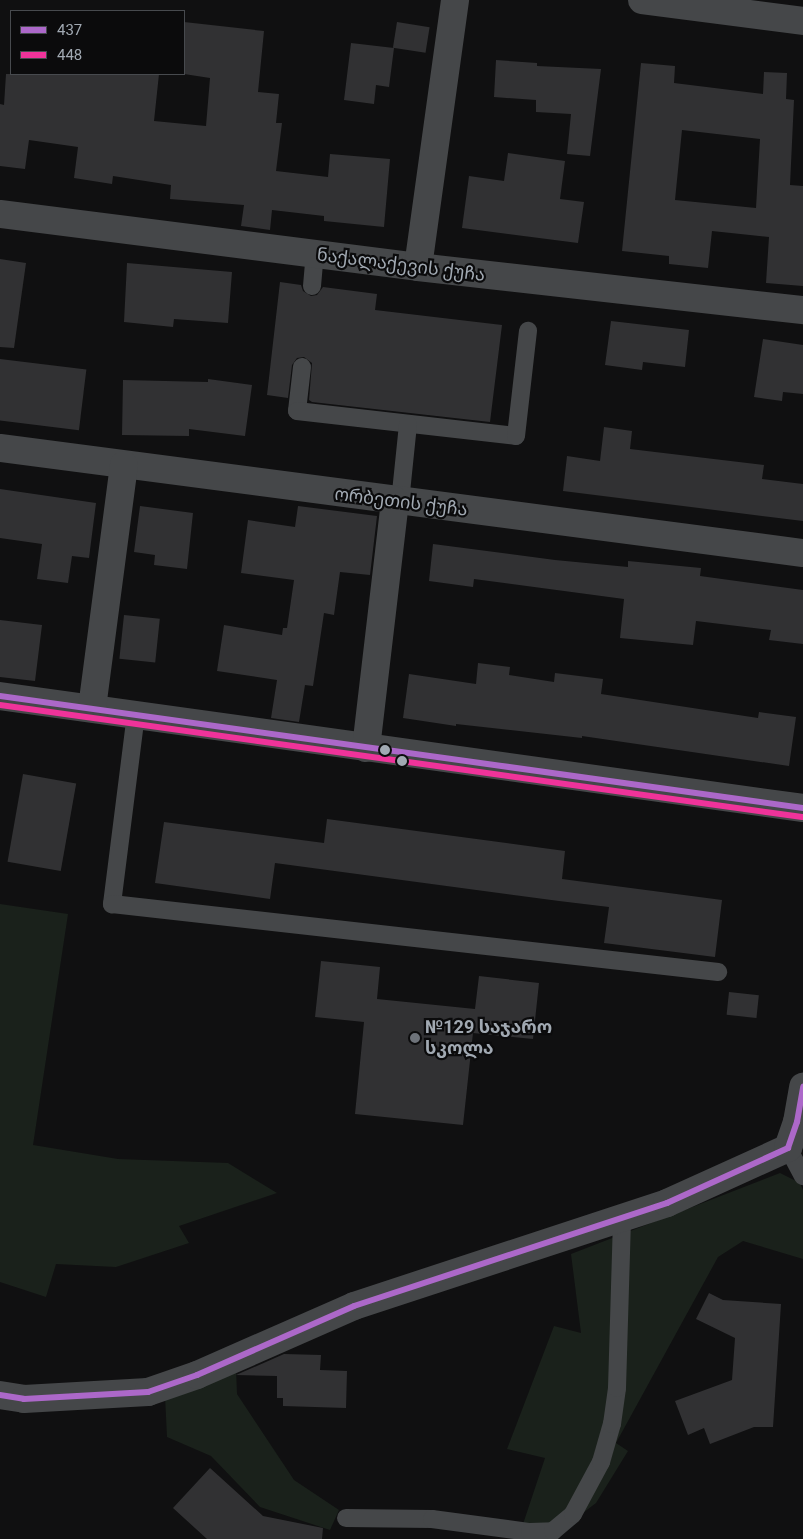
<!DOCTYPE html>
<meta charset="utf-8">
<style>
body{margin:0}
#map{position:relative;width:803px;height:1539px;overflow:hidden;background:#101011;font-family:Roboto,"Noto Sans Georgian",sans-serif}
div>[style]{position:absolute}
.green>*{inset:0;background:#1a211b}
.building>*{inset:0;background:#313133;transform-origin:0 0}
.service>*{height:18px;margin:-9px;padding:0 9px;transform-origin:9px;border-radius:9px;background:#454749}
.minor>*{height:28px;margin:-14px;padding:0 14px;transform-origin:14px;border-radius:14px;background:#454749}
.tertiary>*{height:28px;margin:-14px;padding:0 14px;transform-origin:14px;border-radius:14px;background:#454749}
.bus-1>*{height:6px;margin:-3px;padding:0 3px;transform-origin:3px;border-radius:3px;background:#ac68c9}
.bus-2>*{height:6px;margin:-3px;padding:0 3px;transform-origin:3px;border-radius:3px;background:#ef339a}
.dots>*{width:14px;height:14px;translate:-50% -50%;box-sizing:border-box;border:2px solid #0b0b0c;border-radius:50%}
span{translate:-50% -50%;white-space:nowrap;text-align:center;line-height:1.15;-webkit-text-stroke:4.5px #0b0b0c;paint-order:stroke}
.street-label{font-size:18px;color:#a1a9b2}
.poi-label{font-size:18px;color:#a1a9b2;font-weight:700}
.left{translate:0 -50%;text-align:left}
.legend{position:absolute;left:10px;top:10px;width:175px;height:65px;box-sizing:border-box;background:#0b0b0c;border:1px solid #474a4e;margin:0;padding:6px 9px;list-style:none;font-size:15px;color:#a1a9b2}
.legend li{display:flex;align-items:center;gap:10px;height:25px}
.legend b{width:25px;border:1px solid #474a4e}
</style>
<div id="map">
<div class="green">
<i style="clip-path:polygon(0 904px,68px 914px,33px 1145px,118px 1159px,228px 1163px,277px 1193px,179px 1226px,189px 1243px,116px 1267px,56px 1264px,46px 1297px,0 1282px)"></i>
<i style="clip-path:polygon(780px 1173px,800px 1183px,803px 1190px,803px 1259px,743px 1241px,718px 1257px,616px 1443px,628px 1451px,596px 1503px,549px 1539px,523px 1524px,545px 1458px,507px 1449px,554px 1326px,581px 1333px,571px 1254px)"></i>
<i style="clip-path:polygon(236px 1368px,237px 1394px,294px 1480px,339px 1510px,330px 1530px,260px 1507px,211px 1456px,167px 1437px,165px 1396px)"></i>
</div>
<div class="building">
<i style="clip-path:polygon(184px 22px,264px 31px,258px 92px,279px 94px,276px 123px,282px 123px,276px 171px,328px 177px,330px 154px,390px 159px,384px 227px,324px 221px,324px 216px,272px 210px,270px 230px,241px 226px,244px 205px,170px 199px,171px 185px,113px 176px,112px 184px,74px 178px,78px 147px,29px 140px,25px 169px,0 166px,0 104px,4px 105px,6px 74px,159px 74px,154px 121px,206px 126px,210px 78px,184px 74px)"></i>
<i style="left:397px;top:22px;width:33px;height:26px;rotate:9deg"></i>
<i style="clip-path:polygon(351px 43px,394px 48px,389px 87px,376px 85px,374px 104px,344px 100px)"></i>
<i style="clip-path:polygon(496px 60px,537px 63px,537px 66px,601px 69px,590px 156px,567px 154px,571px 114px,536px 112px,536px 100px,494px 97px)"></i>
<i style="clip-path:polygon(evenodd,641px 63px,675px 66px,674px 83px,763px 94px,764px 72px,787px 73px,786px 99px,794px 100px,790px 185px,803px 186px,803px 286px,766px 283px,769px 237px,712px 231px,708px 268px,669px 264px,669px 256px,622px 251px,641px 63px,682px 130px,760px 139px,756px 208px,675px 200px,682px 130px)"></i>
<i style="clip-path:polygon(508px 153px,565px 161px,560px 199px,584px 202px,578px 243px,462px 228px,469px 176px,504px 181px)"></i>
<i style="clip-path:polygon(0 259px,26px 263px,14px 348px,0 347px)"></i>
<i style="clip-path:polygon(127px 263px,232px 272px,228px 323px,174px 319px,173px 327px,124px 322px)"></i>
<i style="clip-path:polygon(280px 282px,301px 285px,303px 291px,311px 296px,317px 295px,323px 287px,377px 294px,375px 310px,502px 325px,490px 422px,312px 402px,309px 400px,312px 363px,304px 357px,297px 358px,292px 365px,288px 398px,267px 395px)"></i>
<i style="clip-path:polygon(611px 321px,689px 330px,685px 367px,643px 362px,642px 370px,605px 365px)"></i>
<i style="clip-path:polygon(763px 339px,803px 345px,803px 394px,783px 392px,782px 401px,754px 397px)"></i>
<i style="left:0;top:359px;width:87px;height:61px;rotate:7deg"></i>
<i style="clip-path:polygon(208px 379px,252px 385px,245px 436px,189px 429px,189px 436px,122px 435px,123px 380px,208px 382px)"></i>
<i style="clip-path:polygon(604px 427px,632px 431px,630px 449px,764px 465px,762px 479px,803px 484px,803px 521px,563px 491px,567px 456px,600px 461px)"></i>
<i style="clip-path:polygon(0 489px,96px 503px,89px 558px,72px 556px,68px 583px,37px 579px,42px 544px,0 538px)"></i>
<i style="clip-path:polygon(140px 506px,193px 513px,187px 569px,154px 565px,155px 555px,134px 552px)"></i>
<i style="clip-path:polygon(298px 506px,377px 516px,370px 575px,340px 572px,334px 615px,324px 613px,313px 686px,305px 685px,299px 722px,271px 718px,277px 680px,217px 671px,224px 625px,282px 635px,283px 628px,287px 628px,294px 580px,241px 573px,248px 520px,295px 527px)"></i>
<i style="clip-path:polygon(433px 544px,555px 560px,628px 567px,628px 561px,701px 568px,700px 576px,803px 590px,803px 644px,769px 640px,771px 630px,696px 621px,693px 645px,620px 638px,624px 599px,474px 579px,473px 587px,429px 581px)"></i>
<i style="left:124px;top:615px;width:36px;height:44px;rotate:6deg"></i>
<i style="clip-path:polygon(0 620px,42px 625px,35px 681px,0 677px)"></i>
<i style="clip-path:polygon(478px 663px,510px 667px,509px 675px,554px 682px,555px 673px,603px 679px,601px 694px,758px 718px,759px 712px,796px 717px,789px 766px,582px 736px,582px 738px,456px 724px,456px 726px,403px 718px,409px 674px,476px 684px)"></i>
<i style="left:23px;top:774px;width:54px;height:89px;rotate:10deg"></i>
<i style="clip-path:polygon(327px 819px,565px 851px,562px 879px,722px 900px,715px 957px,604px 943px,609px 907px,559px 901px,275px 863px,270px 899px,155px 883px,164px 822px,324px 843px)"></i>
<i style="clip-path:polygon(321px 961px,380px 967px,377px 999px,475px 1009px,479px 976px,539px 983px,533px 1039px,473px 1033px,463px 1125px,355px 1114px,364px 1022px,315px 1017px)"></i>
<i style="left:729px;top:992px;width:30px;height:23px;rotate:6deg"></i>
<i style="clip-path:polygon(709px 1293px,723px 1300px,781px 1304px,773px 1427px,754px 1427px,710px 1444px,704px 1428px,688px 1435px,675px 1401px,732px 1380px,735px 1338px,696px 1319px)"></i>
<i style="clip-path:polygon(284px 1354px,321px 1355px,320px 1370px,347px 1371px,346px 1408px,283px 1406px,283px 1398px,277px 1398px,277px 1376px,236px 1375px)"></i>
<i style="clip-path:polygon(210px 1468px,263px 1516px,323px 1528px,322px 1539px,207px 1539px,173px 1508px)"></i>
</div>
<div class="service">
<i style="left:312px;top:286px;width:32px;rotate:-85deg"></i>
<i style="left:302px;top:367px;width:44px;rotate:96.5deg"></i>
<i style="left:297px;top:411px;width:220px;rotate:6.5deg"></i>
<i style="left:516px;top:436px;width:106px;rotate:-83.5deg"></i>
<i style="left:400px;top:502px;width:78px;rotate:-84.1deg"></i>
<i style="left:136px;top:714px;width:192px;rotate:97.2deg"></i>
<i style="left:112px;top:904px;width:610px;rotate:6.4deg"></i>
<i style="left:788px;top:1148px;width:32px;rotate:62deg"></i>
<i style="left:346px;top:1518px;width:86px;rotate:0.7deg"></i>
<i style="left:432px;top:1519px;width:99px;rotate:7.6deg"></i>
<i style="left:530px;top:1532px;width:23px;rotate:-2deg"></i>
<i style="left:553px;top:1531px;width:26px;rotate:-40deg"></i>
<i style="left:573px;top:1514px;width:59px;rotate:-61.7deg"></i>
<i style="left:601px;top:1462px;width:40px;rotate:-74deg"></i>
<i style="left:612px;top:1424px;width:36px;rotate:-82deg"></i>
<i style="left:617px;top:1388px;width:170px;rotate:-88.3deg"></i>
</div>
<div class="minor">
<i style="left:0;top:214px;width:421px;rotate:7.2deg"></i>
<i style="left:418px;top:267px;width:387px;rotate:6.4deg"></i>
<i style="left:418px;top:267px;width:270px;rotate:-82.1deg"></i>
<i style="left:0;top:448px;width:810px;rotate:7.45deg"></i>
<i style="left:0;top:696px;width:811px;rotate:7.94deg"></i>
<i style="left:92px;top:708px;width:245px;rotate:-82.5deg"></i>
<i style="left:366px;top:748px;width:249px;rotate:-83.3deg"></i>
<i style="left:0;top:1395px;width:24px;rotate:9deg"></i>
<i style="left:24px;top:1399px;width:124px;rotate:-3.2deg"></i>
<i style="left:148px;top:1392px;width:52px;rotate:-19.1deg"></i>
<i style="left:197px;top:1375px;width:171px;rotate:-23.7deg"></i>
<i style="left:354px;top:1306px;width:330px;rotate:-18.2deg"></i>
<i style="left:667px;top:1203px;width:133px;rotate:-24.4deg"></i>
<i style="left:788px;top:1148px;width:28px;rotate:-71deg"></i>
<i style="left:797px;top:1122px;width:36px;rotate:-80deg"></i>
</div>
<div class="tertiary">
<i style="left:642px;top:0;width:162px;rotate:7.4deg"></i>
</div>
<div class="bus-1">
<i style="left:0;top:696px;width:811px;rotate:7.94deg"></i>
<i style="left:0;top:1395px;width:24px;rotate:9deg"></i>
<i style="left:24px;top:1399px;width:124px;rotate:-3.2deg"></i>
<i style="left:148px;top:1392px;width:52px;rotate:-19.1deg"></i>
<i style="left:197px;top:1375px;width:171px;rotate:-23.7deg"></i>
<i style="left:354px;top:1306px;width:330px;rotate:-18.2deg"></i>
<i style="left:667px;top:1203px;width:133px;rotate:-24.4deg"></i>
<i style="left:788px;top:1148px;width:28px;rotate:-71deg"></i>
<i style="left:797px;top:1122px;width:36px;rotate:-80deg"></i>
</div>
<div class="bus-2">
<i style="left:0;top:705px;width:810px;rotate:7.95deg"></i>
</div>
<div class="dots">
<i style="left:385px;top:750px;background:#a1a9b2"></i>
<i style="left:402px;top:761px;background:#a1a9b2"></i>
<i style="left:415px;top:1038px;background:#6e737a"></i>
</div>
<div class="street-label">
<span style="left:401px;top:265px;rotate:7deg">ნაქალაქევის ქუჩა</span>
<span style="left:401px;top:502px;rotate:7deg">ორბეთის ქუჩა</span>
</div>
<div class="poi-label">
<span class="left" style="left:425px;top:1038px">№129 საჯარო<br>სკოლა</span>
</div>
<ul class="legend">
<li><b style="height:6px;background:#ac68c9"></b>437</li>
<li><b style="height:6px;background:#ef339a"></b>448</li>
</ul>
</div>
